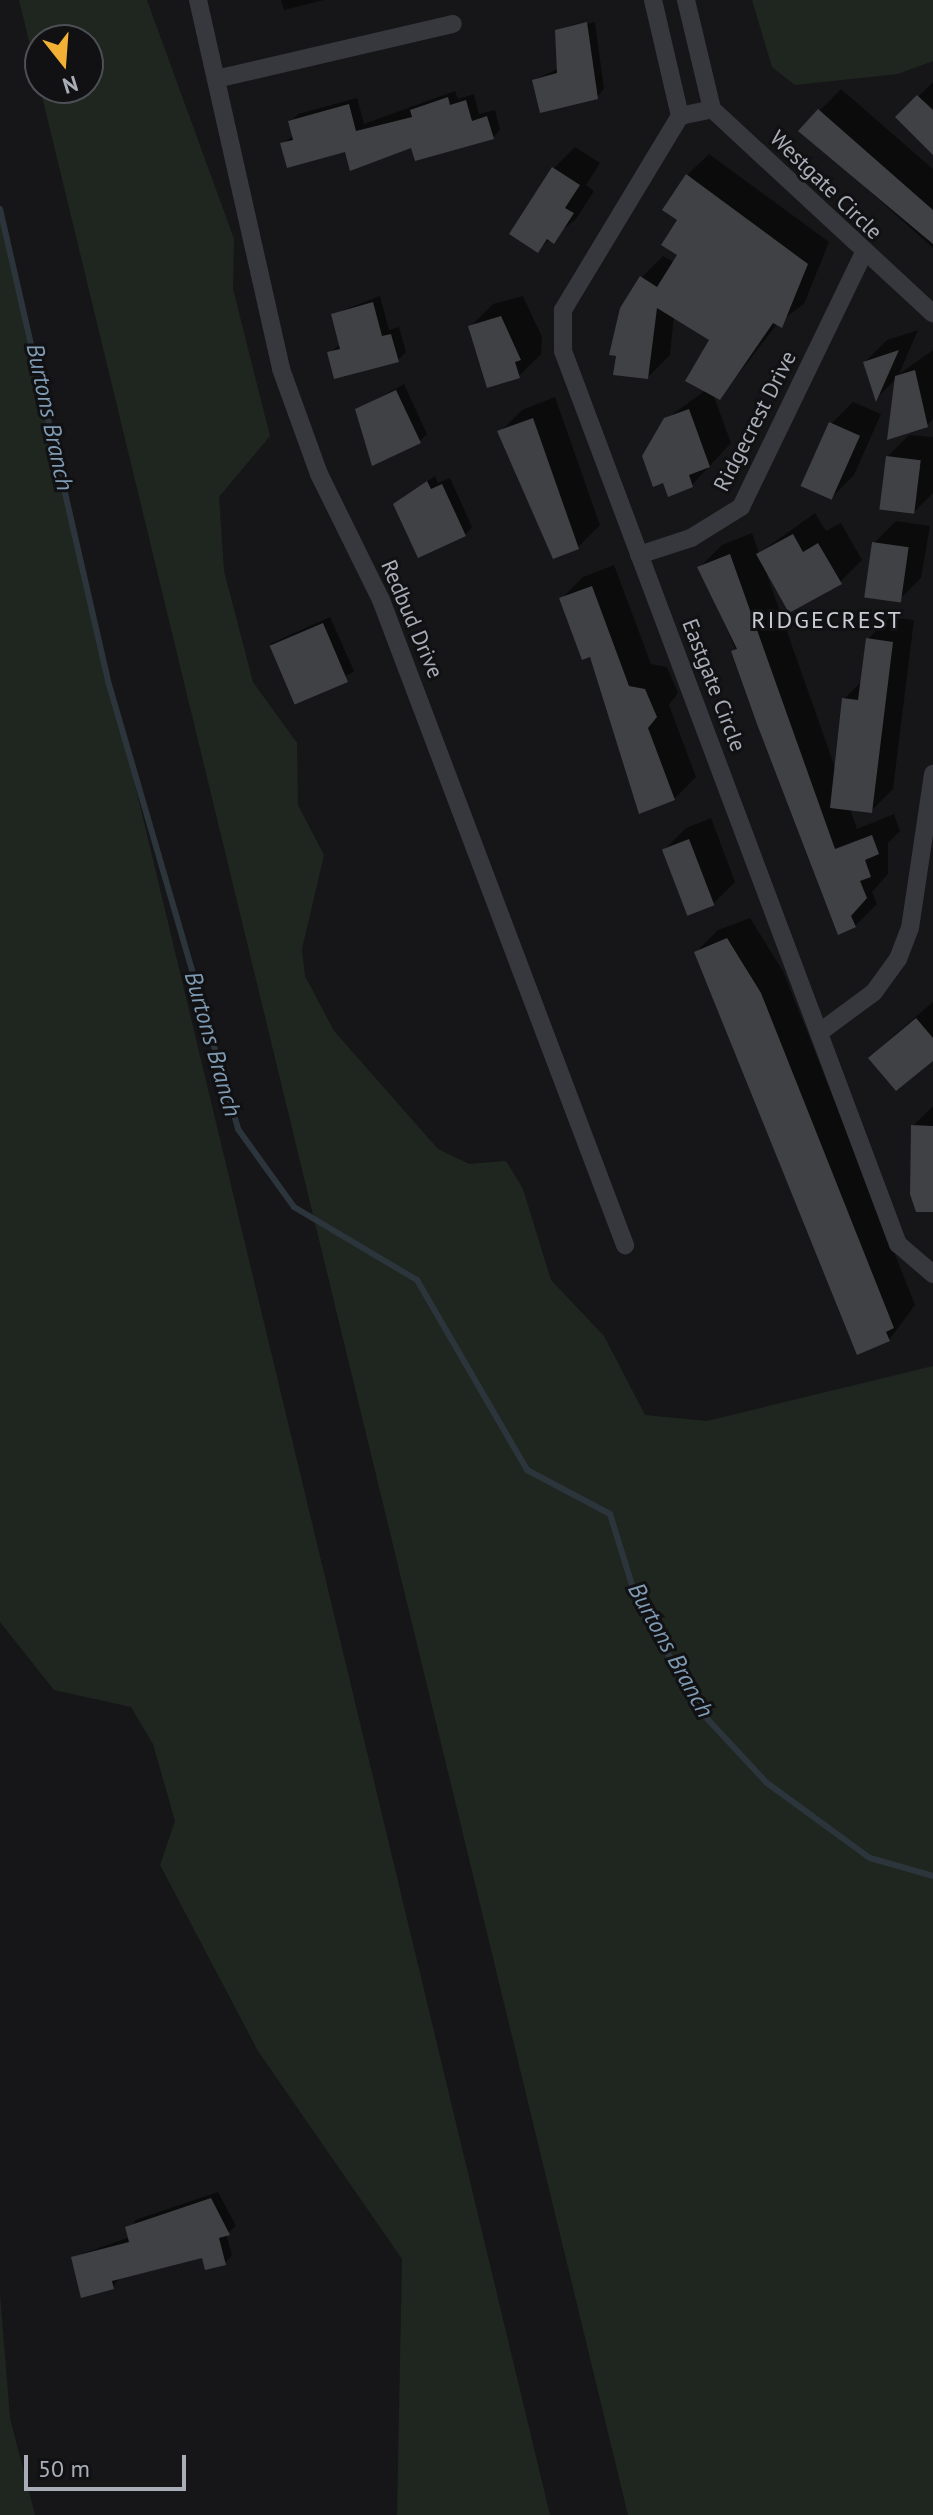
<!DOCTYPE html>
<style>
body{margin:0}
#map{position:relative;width:933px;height:2515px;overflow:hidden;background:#161618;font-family:"PT Sans",sans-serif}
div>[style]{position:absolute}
.green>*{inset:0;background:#1e261f}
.shadow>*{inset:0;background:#0007;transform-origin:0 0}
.stream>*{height:6px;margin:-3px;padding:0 3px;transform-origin:3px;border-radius:3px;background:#2c353c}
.building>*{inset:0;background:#404145;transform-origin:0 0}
.minor>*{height:18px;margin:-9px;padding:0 9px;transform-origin:9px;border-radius:9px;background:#37383d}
span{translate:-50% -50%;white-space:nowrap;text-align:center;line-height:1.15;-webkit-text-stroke:6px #111113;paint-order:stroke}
.street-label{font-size:22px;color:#a8adb8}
.water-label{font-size:24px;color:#7f9bb3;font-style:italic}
.neighbourhood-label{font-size:24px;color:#c9ccd4;letter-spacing:2px}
.north{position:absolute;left:24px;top:24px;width:80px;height:80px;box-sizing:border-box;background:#111113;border:2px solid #4d4f55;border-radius:50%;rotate:163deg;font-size:22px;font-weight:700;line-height:32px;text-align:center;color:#a8adb8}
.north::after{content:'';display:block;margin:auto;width:28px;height:36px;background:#f2b134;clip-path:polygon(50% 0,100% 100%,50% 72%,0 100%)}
.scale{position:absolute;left:24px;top:2455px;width:162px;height:36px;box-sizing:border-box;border:4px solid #a8adb8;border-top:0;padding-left:10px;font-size:24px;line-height:28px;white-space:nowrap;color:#a8adb8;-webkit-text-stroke:6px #111113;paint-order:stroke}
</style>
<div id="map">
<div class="green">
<i style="clip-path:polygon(19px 0,147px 0,234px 239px,233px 289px,270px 436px,219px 497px,224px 571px,253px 682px,297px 743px,298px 805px,324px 855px,302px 949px,305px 976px,334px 1031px,438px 1149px,469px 1164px,506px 1161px,523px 1189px,551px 1280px,604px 1336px,645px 1415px,707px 1421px,933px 1366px,933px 2515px,628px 2515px,40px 88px,88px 88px,88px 40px,40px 40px,40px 86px)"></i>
<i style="clip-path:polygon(752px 0,933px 0,933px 61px,898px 74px,795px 85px,772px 67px)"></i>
<i style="clip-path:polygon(0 222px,550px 2515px,397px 2515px,402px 2259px,258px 2051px,160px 1865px,175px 1821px,153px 1744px,131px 1707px,54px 1690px,0 1622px)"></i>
<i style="clip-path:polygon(0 2294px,10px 2418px,35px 2515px,0 2515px)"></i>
</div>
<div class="shadow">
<i style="clip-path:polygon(281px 0,324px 0,284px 10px)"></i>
<i style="clip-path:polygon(594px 16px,562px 30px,595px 22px,604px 89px,597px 97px,534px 80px,559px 68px,557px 31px)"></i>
<i style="clip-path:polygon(933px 82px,933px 152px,898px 117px)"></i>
<i style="clip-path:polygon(841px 89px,933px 169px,933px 248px,801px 130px)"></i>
<i style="clip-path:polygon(455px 91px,458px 99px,474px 94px,479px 114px,495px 110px,500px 130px,493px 137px,347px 149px,282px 144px,294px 135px,290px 122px,298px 114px,357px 98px,364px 124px)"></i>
<i style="clip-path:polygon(575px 147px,600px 163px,586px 185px,594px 191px,576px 219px,537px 250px,553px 169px)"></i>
<i style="clip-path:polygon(709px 154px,829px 242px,804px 304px,778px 323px,720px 398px,713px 394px,731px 443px,692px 485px,666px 419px,706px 390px,712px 339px,674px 316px,670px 355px,648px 377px,641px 278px,663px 256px,674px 262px,680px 254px,687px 175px)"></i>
<i style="clip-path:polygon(380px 296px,389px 330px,399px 327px,406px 352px,398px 360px,329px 353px,341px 344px,333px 314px)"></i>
<i style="clip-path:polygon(523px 296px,542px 337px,541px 354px,519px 376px,471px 326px,493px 304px)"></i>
<i style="clip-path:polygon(918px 330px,899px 374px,933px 350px,933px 419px,927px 425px,897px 378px,877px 398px,865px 362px,887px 340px)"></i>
<i style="clip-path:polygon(404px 384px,427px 434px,420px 441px,357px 410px)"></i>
<i style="clip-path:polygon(555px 397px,600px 525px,578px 547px,500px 432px,522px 410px)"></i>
<i style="clip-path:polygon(853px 402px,881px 414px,854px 475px,832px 497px,831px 424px)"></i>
<i style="clip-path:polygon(909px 435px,933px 437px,933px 493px,914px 512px,887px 457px)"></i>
<i style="clip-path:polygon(435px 476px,438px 483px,450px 478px,472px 527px,465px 535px,403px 497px)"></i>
<i style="clip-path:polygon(815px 513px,826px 531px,841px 523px,862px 560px,840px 582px,767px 575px,836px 770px,844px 699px,863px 680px,868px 639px,890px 617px,914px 620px,893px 789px,871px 811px,850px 809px,857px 829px,894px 814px,900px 831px,888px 843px,888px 874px,872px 892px,877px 904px,855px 926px,700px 567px,722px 545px,752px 533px,759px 553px)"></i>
<i style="clip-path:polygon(896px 521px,930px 526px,921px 578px,899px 600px,874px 543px)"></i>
<i style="clip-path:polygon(614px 565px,651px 664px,667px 667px,678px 693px,669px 705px,696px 777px,674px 799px,561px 599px,583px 577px)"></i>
<i style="left:330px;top:617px;width:60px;height:65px;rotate:66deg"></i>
<i style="clip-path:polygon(711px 818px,735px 882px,713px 904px,664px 850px,686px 828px)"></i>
<i style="clip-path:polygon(750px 918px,783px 971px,915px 1305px,889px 1340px,696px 952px,718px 930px)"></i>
<i style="clip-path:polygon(933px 1002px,933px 1058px,871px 1058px,893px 1036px)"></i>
<i style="clip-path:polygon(933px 1106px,933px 1210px,913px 1126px)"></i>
<i style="clip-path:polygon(218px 2192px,236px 2226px,226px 2234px,232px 2255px,225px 2263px,203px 2256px,120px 2277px,113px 2287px,73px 2257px,130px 2237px,135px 2220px)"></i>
</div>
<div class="stream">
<i style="left:0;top:209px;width:484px;rotate:77.1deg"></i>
<i style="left:108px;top:681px;width:466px;rotate:73.8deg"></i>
<i style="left:238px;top:1129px;width:96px;rotate:54.3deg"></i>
<i style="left:294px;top:1207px;width:143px;rotate:30.7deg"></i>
<i style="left:417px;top:1280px;width:220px;rotate:59.9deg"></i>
<i style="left:527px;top:1470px;width:94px;rotate:27.9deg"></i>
<i style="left:610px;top:1514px;width:85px;rotate:72.8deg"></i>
<i style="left:635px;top:1595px;width:133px;rotate:60.7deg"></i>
<i style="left:700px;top:1711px;width:98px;rotate:47.1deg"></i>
<i style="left:767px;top:1783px;width:127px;rotate:36.1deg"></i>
<i style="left:870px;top:1858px;width:66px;rotate:15.9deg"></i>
</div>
<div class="building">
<i style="clip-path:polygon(587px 22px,598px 99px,540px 113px,532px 80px,557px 73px,555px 30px)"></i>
<i style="clip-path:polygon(917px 95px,933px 110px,933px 155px,895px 117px)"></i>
<i style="clip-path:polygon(448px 97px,450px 105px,466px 100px,472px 121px,487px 116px,494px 139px,415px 161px,411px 148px,350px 171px,345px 152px,287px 168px,280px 143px,293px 140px,288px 121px,349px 104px,356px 131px,412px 117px,410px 110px)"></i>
<i style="clip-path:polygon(818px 109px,933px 210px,933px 244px,798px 131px)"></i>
<i style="clip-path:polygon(552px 167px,580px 185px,565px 208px,574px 213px,554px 244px,547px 239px,538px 253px,509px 234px)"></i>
<i style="clip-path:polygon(686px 174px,808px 264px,782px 328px,773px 323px,720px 400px,685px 381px,709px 340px,657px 308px,648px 379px,613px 375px,616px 356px,609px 355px,620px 308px,640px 276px,657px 287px,677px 255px,661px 245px,677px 220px,662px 210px)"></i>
<i style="clip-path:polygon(373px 302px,382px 336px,391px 334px,399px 362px,334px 379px,327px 352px,340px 349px,331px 314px)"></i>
<i style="clip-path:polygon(501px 316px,521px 360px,515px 362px,520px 378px,487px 388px,468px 326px)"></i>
<i style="clip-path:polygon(899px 350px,876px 402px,863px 362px)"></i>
<i style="clip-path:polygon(915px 370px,928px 427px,887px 440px,895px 376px)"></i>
<i style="clip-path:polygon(396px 390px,421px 443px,372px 466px,355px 409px)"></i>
<i style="clip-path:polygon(689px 409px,710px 467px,689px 475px,693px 487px,668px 497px,663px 483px,653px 487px,642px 456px,664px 418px)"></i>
<i style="clip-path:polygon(533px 418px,579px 549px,553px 559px,497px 431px)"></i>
<i style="left:829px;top:422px;width:34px;height:70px;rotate:24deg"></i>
<i style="left:886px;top:456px;width:35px;height:54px;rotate:7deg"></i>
<i style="clip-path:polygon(427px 481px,431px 489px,442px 484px,466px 536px,418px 558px,393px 504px)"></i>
<i style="clip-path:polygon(793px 534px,803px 552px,818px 543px,842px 584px,789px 613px,756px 554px)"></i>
<i style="left:872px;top:542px;width:37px;height:56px;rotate:8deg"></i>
<i style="clip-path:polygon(730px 554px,835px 849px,872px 835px,879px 854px,865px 860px,871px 877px,860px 881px,867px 898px,851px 916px,856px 927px,838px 935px,757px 724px,731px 651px,737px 649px,697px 567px)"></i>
<i style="clip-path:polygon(592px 586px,629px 686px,645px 689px,657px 717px,648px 728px,675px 800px,639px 814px,590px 657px,582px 660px,559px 598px)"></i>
<i style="left:323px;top:623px;width:64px;height:58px;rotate:67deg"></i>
<i style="clip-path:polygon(866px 638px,893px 642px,872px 813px,830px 808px,842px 698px,858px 700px)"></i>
<i style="left:689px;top:839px;width:71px;height:29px;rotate:69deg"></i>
<i style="clip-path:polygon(727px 938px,761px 993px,894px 1328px,886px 1332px,890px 1341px,857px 1355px,694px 952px)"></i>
<i style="clip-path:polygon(916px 1018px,933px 1038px,933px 1061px,896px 1091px,868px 1058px)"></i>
<i style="clip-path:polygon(911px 1125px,933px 1126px,933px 1212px,916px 1212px,910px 1194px)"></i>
<i style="clip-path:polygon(211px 2198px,230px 2235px,219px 2238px,226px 2265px,205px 2270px,202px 2258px,112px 2281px,114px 2289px,81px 2298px,71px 2257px,129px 2242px,125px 2227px)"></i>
</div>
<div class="minor">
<i style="left:198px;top:0;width:378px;rotate:77.3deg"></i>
<i style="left:281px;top:369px;width:112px;rotate:70.1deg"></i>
<i style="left:319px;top:474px;width:140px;rotate:63.8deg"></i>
<i style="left:381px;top:600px;width:690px;rotate:69.28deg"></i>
<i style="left:653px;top:0;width:119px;rotate:76.9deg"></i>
<i style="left:686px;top:0;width:112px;rotate:76.6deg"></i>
<i style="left:216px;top:79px;width:243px;rotate:-13.1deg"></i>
<i style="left:680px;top:116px;width:227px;rotate:121.1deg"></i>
<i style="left:563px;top:310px;width:41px;rotate:90deg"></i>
<i style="left:563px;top:351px;width:954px;rotate:69.44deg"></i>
<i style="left:898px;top:1244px;width:46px;rotate:40.6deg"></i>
<i style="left:680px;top:116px;width:33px;rotate:-12deg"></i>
<i style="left:712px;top:109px;width:301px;rotate:42.8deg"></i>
<i style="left:639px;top:555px;width:55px;rotate:-18.1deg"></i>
<i style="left:691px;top:538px;width:59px;rotate:-31.8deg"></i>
<i style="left:741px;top:507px;width:280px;rotate:-64.2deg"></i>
<i style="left:820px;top:1032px;width:67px;rotate:-36.5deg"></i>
<i style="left:874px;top:992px;width:41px;rotate:-54deg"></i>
<i style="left:898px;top:959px;width:33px;rotate:-69deg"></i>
<i style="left:910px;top:928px;width:156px;rotate:-81.5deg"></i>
</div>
<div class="street-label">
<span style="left:826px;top:185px;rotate:44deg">Westgate Circle</span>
<span style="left:755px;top:421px;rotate:-63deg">Ridgecrest Drive</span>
<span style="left:412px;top:619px;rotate:67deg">Redbud Drive</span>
<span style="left:714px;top:685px;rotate:69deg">Eastgate Circle</span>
</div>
<div class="water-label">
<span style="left:50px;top:417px;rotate:78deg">Burtons Branch</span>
<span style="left:213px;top:1044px;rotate:74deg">Burtons Branch</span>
<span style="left:671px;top:1650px;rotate:61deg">Burtons Branch</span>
</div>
<div class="neighbourhood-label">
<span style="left:827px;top:620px">RIDGECREST</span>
</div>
<div class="north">N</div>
<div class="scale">50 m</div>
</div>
